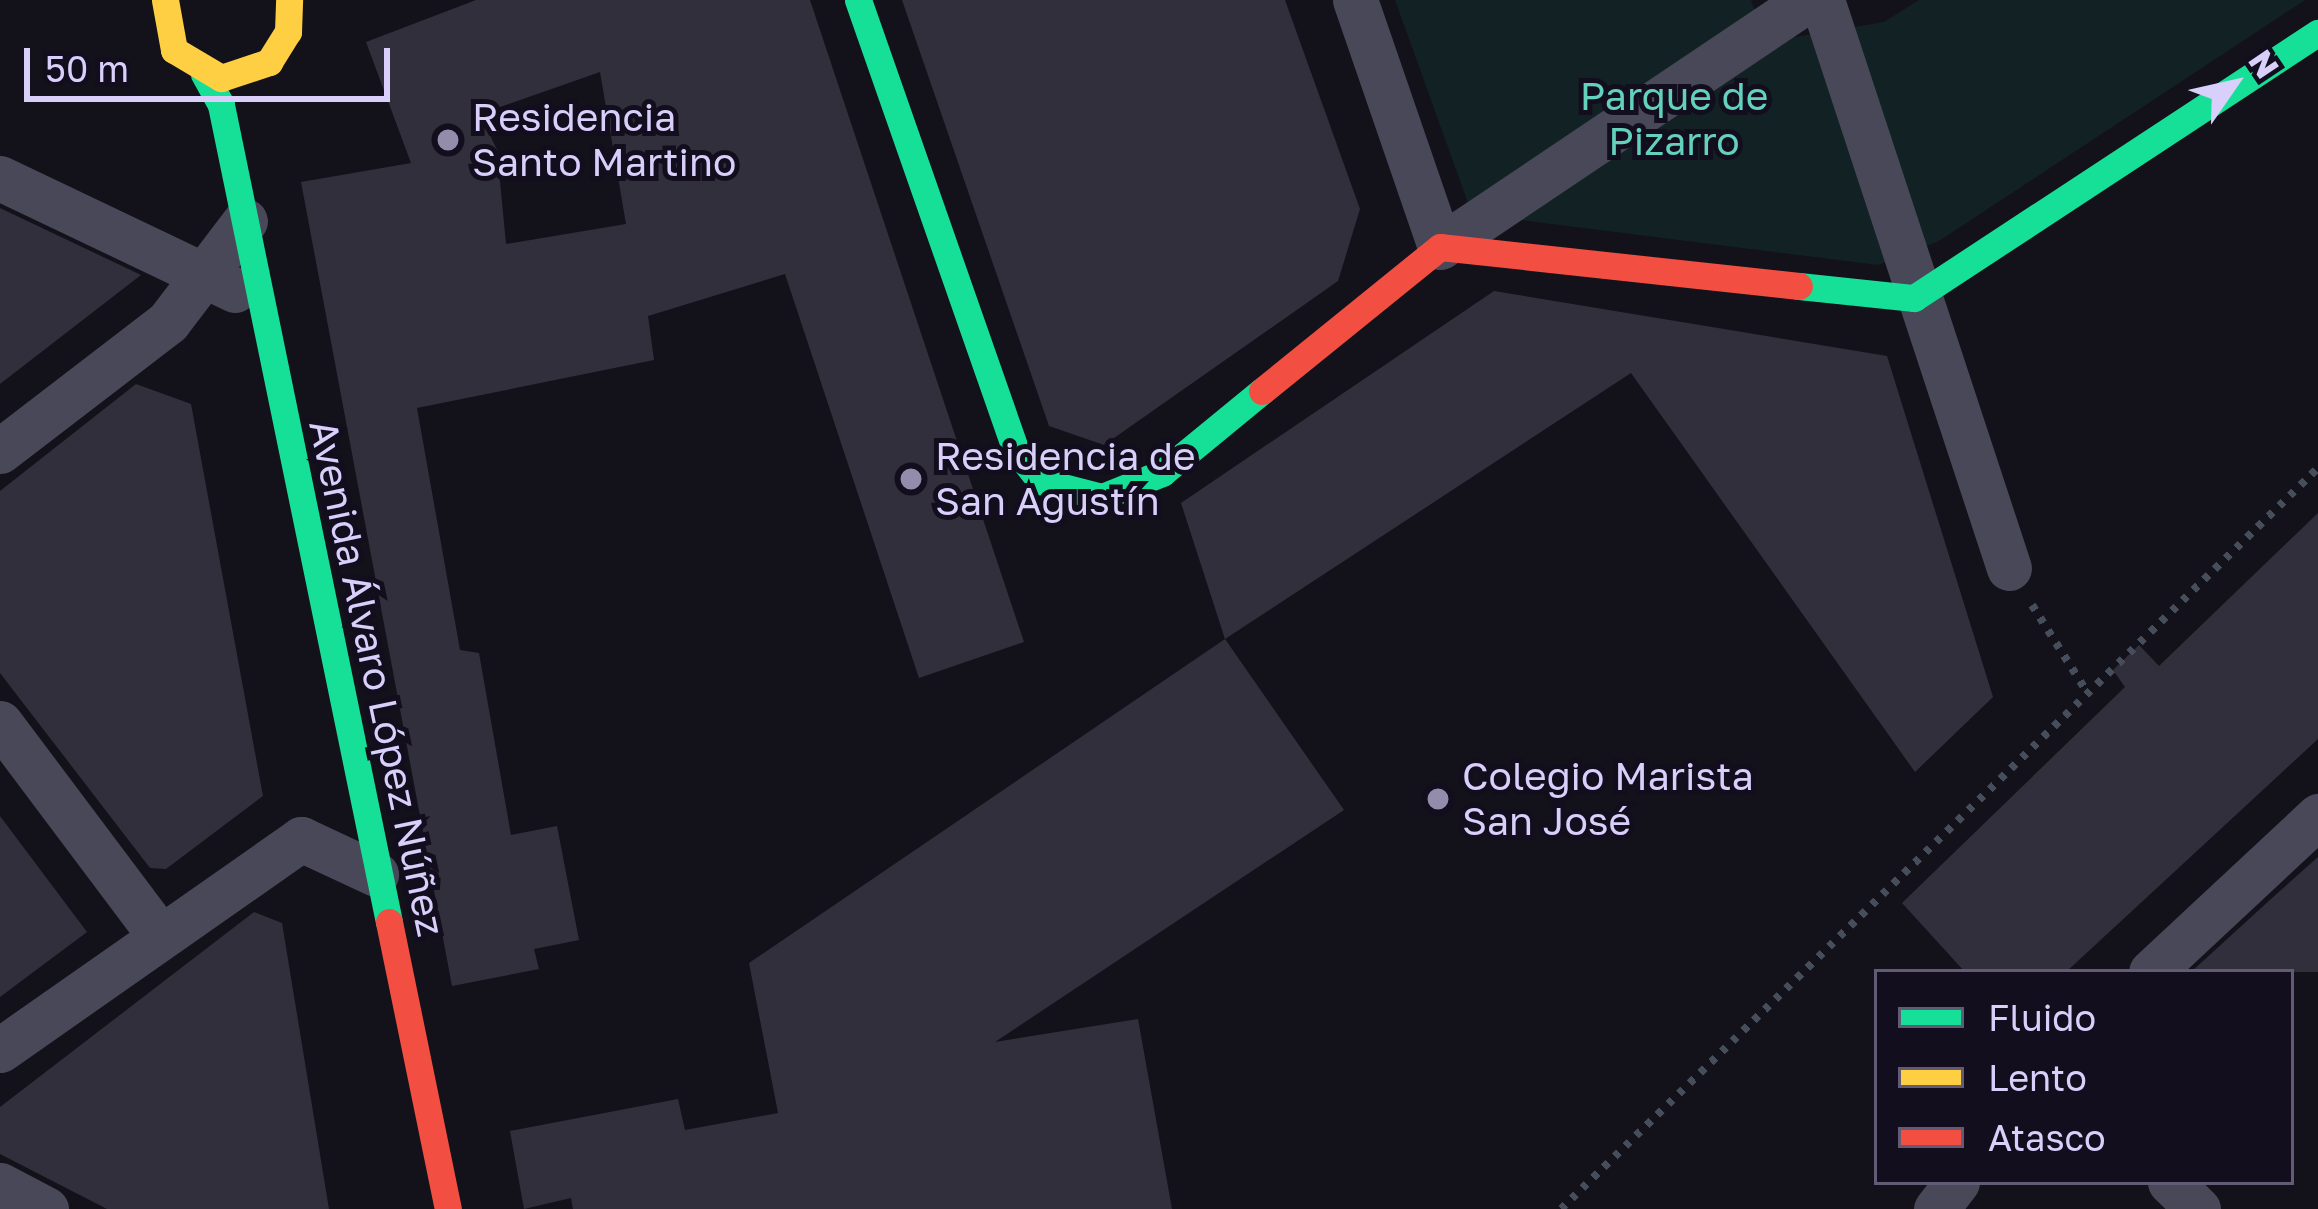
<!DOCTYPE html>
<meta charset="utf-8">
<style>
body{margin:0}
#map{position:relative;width:2318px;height:1209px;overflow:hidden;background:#13121a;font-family:"Golos Text",sans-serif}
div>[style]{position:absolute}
.green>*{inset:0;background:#122224}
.building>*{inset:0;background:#322f3c}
.path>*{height:8px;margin-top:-4px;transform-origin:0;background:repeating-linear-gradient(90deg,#454e5a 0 6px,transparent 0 15px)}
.street>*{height:45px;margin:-22.5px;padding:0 22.5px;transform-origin:22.5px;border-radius:22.5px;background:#494859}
.fast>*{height:27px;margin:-13.5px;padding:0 13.5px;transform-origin:13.5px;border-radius:13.5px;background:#16e098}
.slow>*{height:27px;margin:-13.5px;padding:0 13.5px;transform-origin:13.5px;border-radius:13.5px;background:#ffcf43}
.jam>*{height:27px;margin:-13.5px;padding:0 13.5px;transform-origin:13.5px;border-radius:13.5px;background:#f24e42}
.dots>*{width:33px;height:33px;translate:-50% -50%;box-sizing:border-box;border:6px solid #120e1d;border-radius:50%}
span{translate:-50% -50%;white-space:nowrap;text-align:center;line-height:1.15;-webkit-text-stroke:10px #120e1d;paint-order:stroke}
.park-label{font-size:39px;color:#64d1bf}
.poi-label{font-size:39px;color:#d8cffa}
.left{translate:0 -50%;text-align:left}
.street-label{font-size:39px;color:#d8cffa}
.legend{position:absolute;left:1874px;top:969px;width:420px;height:216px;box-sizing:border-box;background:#120e1d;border:3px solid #615b75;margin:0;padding:15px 21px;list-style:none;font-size:36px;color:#d8cffa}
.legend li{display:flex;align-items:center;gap:24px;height:60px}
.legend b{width:60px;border:3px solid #615b75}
.north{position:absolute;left:2174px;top:24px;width:120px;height:120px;-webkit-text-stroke:9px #120e1d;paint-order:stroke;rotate:56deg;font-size:33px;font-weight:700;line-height:48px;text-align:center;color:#d8cffa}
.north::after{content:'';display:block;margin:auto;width:42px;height:54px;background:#d8cffa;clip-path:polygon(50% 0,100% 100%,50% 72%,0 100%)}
.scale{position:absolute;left:24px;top:48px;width:366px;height:54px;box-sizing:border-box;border:6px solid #d8cffa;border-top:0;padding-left:15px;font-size:36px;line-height:42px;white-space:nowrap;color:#d8cffa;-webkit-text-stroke:9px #120e1d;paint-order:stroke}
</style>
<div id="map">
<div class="green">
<i style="clip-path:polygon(1395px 0,1751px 0,1766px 42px,1884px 22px,1919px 0,2305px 0,1939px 241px,1878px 265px,1472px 214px)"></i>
</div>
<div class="building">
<i style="clip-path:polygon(evenodd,476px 0,810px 0,1024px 642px,919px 678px,785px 274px,648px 316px,654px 360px,417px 408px,460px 650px,479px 653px,511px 835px,557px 826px,579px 940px,534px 949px,539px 969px,452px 986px,301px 182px,411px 163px,366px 42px,476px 0,600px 72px,626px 224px,506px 244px,497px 150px,480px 114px,600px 72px)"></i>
<i style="clip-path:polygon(902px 0,1285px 0,1360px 209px,1338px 281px,1104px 445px,1049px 426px)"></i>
<i style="clip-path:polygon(0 208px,141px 275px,0 384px)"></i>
<i style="clip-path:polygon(1494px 291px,1887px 356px,1993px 697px,1915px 772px,1631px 373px,1225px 639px,1181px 503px)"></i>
<i style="clip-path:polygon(136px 384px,191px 404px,263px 796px,166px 869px,150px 868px,0 673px,0 491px)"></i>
<i style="clip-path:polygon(2318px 513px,2318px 739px,2066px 972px,1965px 972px,1902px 903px,2125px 687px,2113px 670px,2139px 645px,2159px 666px)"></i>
<i style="clip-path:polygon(1225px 639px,1344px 810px,995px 1042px,1138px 1019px,1172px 1209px,573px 1209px,571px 1198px,524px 1209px,510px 1131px,678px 1099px,685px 1130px,778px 1113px,749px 963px)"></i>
<i style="clip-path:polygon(0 816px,87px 932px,0 997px)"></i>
<i style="clip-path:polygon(2318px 857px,2318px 972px,2191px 972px,2271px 899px)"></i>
<i style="clip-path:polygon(254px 912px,282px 923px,329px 1209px,107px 1209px,0 1154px,0 1107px)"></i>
</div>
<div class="path">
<i style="left:2032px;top:605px;width:103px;rotate:57.7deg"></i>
<i style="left:1561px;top:1209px;width:1059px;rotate:-44.39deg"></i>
</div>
<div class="street">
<i style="left:1355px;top:0;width:261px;rotate:71deg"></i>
<i style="left:1440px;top:247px;width:442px;rotate:-33.9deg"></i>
<i style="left:1822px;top:0;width:598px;rotate:71.78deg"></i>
<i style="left:0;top:178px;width:260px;rotate:25.5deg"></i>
<i style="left:0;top:451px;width:212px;rotate:-37.5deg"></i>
<i style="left:168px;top:322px;width:127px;rotate:-52.7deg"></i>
<i style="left:0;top:723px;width:266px;rotate:53.1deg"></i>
<i style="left:2151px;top:972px;width:229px;rotate:-43deg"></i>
<i style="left:0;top:1050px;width:368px;rotate:-35deg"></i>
<i style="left:301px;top:839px;width:83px;rotate:25deg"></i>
<i style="left:2170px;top:1182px;width:39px;rotate:44deg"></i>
<i style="left:0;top:1185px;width:52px;rotate:27.6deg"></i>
<i style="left:1936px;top:1209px;width:34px;rotate:-52deg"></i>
</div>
<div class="fast">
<i style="left:858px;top:0;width:476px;rotate:70.7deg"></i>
<i style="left:1015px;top:449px;width:41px;rotate:52deg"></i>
<i style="left:1040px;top:481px;width:64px;rotate:14.5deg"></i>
<i style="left:1102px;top:497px;width:65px;rotate:-21.8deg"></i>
<i style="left:1162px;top:473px;width:129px;rotate:-39.4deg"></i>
<i style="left:204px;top:74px;width:35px;rotate:61deg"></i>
<i style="left:221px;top:105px;width:834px;rotate:78.38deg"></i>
<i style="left:1799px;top:286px;width:116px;rotate:6deg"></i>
<i style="left:1914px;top:298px;width:483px;rotate:-33.3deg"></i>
</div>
<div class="slow">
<i style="left:165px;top:0;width:51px;rotate:79.8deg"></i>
<i style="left:174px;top:50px;width:55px;rotate:30.8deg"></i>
<i style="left:221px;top:78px;width:51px;rotate:-18.4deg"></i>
<i style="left:269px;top:62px;width:36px;rotate:-58deg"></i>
<i style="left:288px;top:32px;width:32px;rotate:-88deg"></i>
</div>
<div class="jam">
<i style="left:1262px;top:391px;width:229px;rotate:-39deg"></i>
<i style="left:1440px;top:247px;width:361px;rotate:6.2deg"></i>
<i style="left:389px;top:922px;width:293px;rotate:78.4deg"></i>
</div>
<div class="dots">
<i style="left:448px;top:140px;background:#938dac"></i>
<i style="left:911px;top:479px;background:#938dac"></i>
<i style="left:1438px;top:799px;background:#938dac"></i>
</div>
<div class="park-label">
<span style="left:1674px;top:119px">Parque de<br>Pizarro</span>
</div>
<div class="poi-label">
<span class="left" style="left:472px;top:140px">Residencia<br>Santo Martino</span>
<span class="left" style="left:935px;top:479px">Residencia de<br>San Agustín</span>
<span class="left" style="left:1462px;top:799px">Colegio Marista<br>San José</span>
</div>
<div class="street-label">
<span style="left:377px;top:678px;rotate:78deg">Avenida Álvaro López Núñez</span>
</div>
<ul class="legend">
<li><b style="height:15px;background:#16e098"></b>Fluido</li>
<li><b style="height:15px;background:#ffcf43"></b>Lento</li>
<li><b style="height:15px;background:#f24e42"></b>Atasco</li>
</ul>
<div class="north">N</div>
<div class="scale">50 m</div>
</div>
